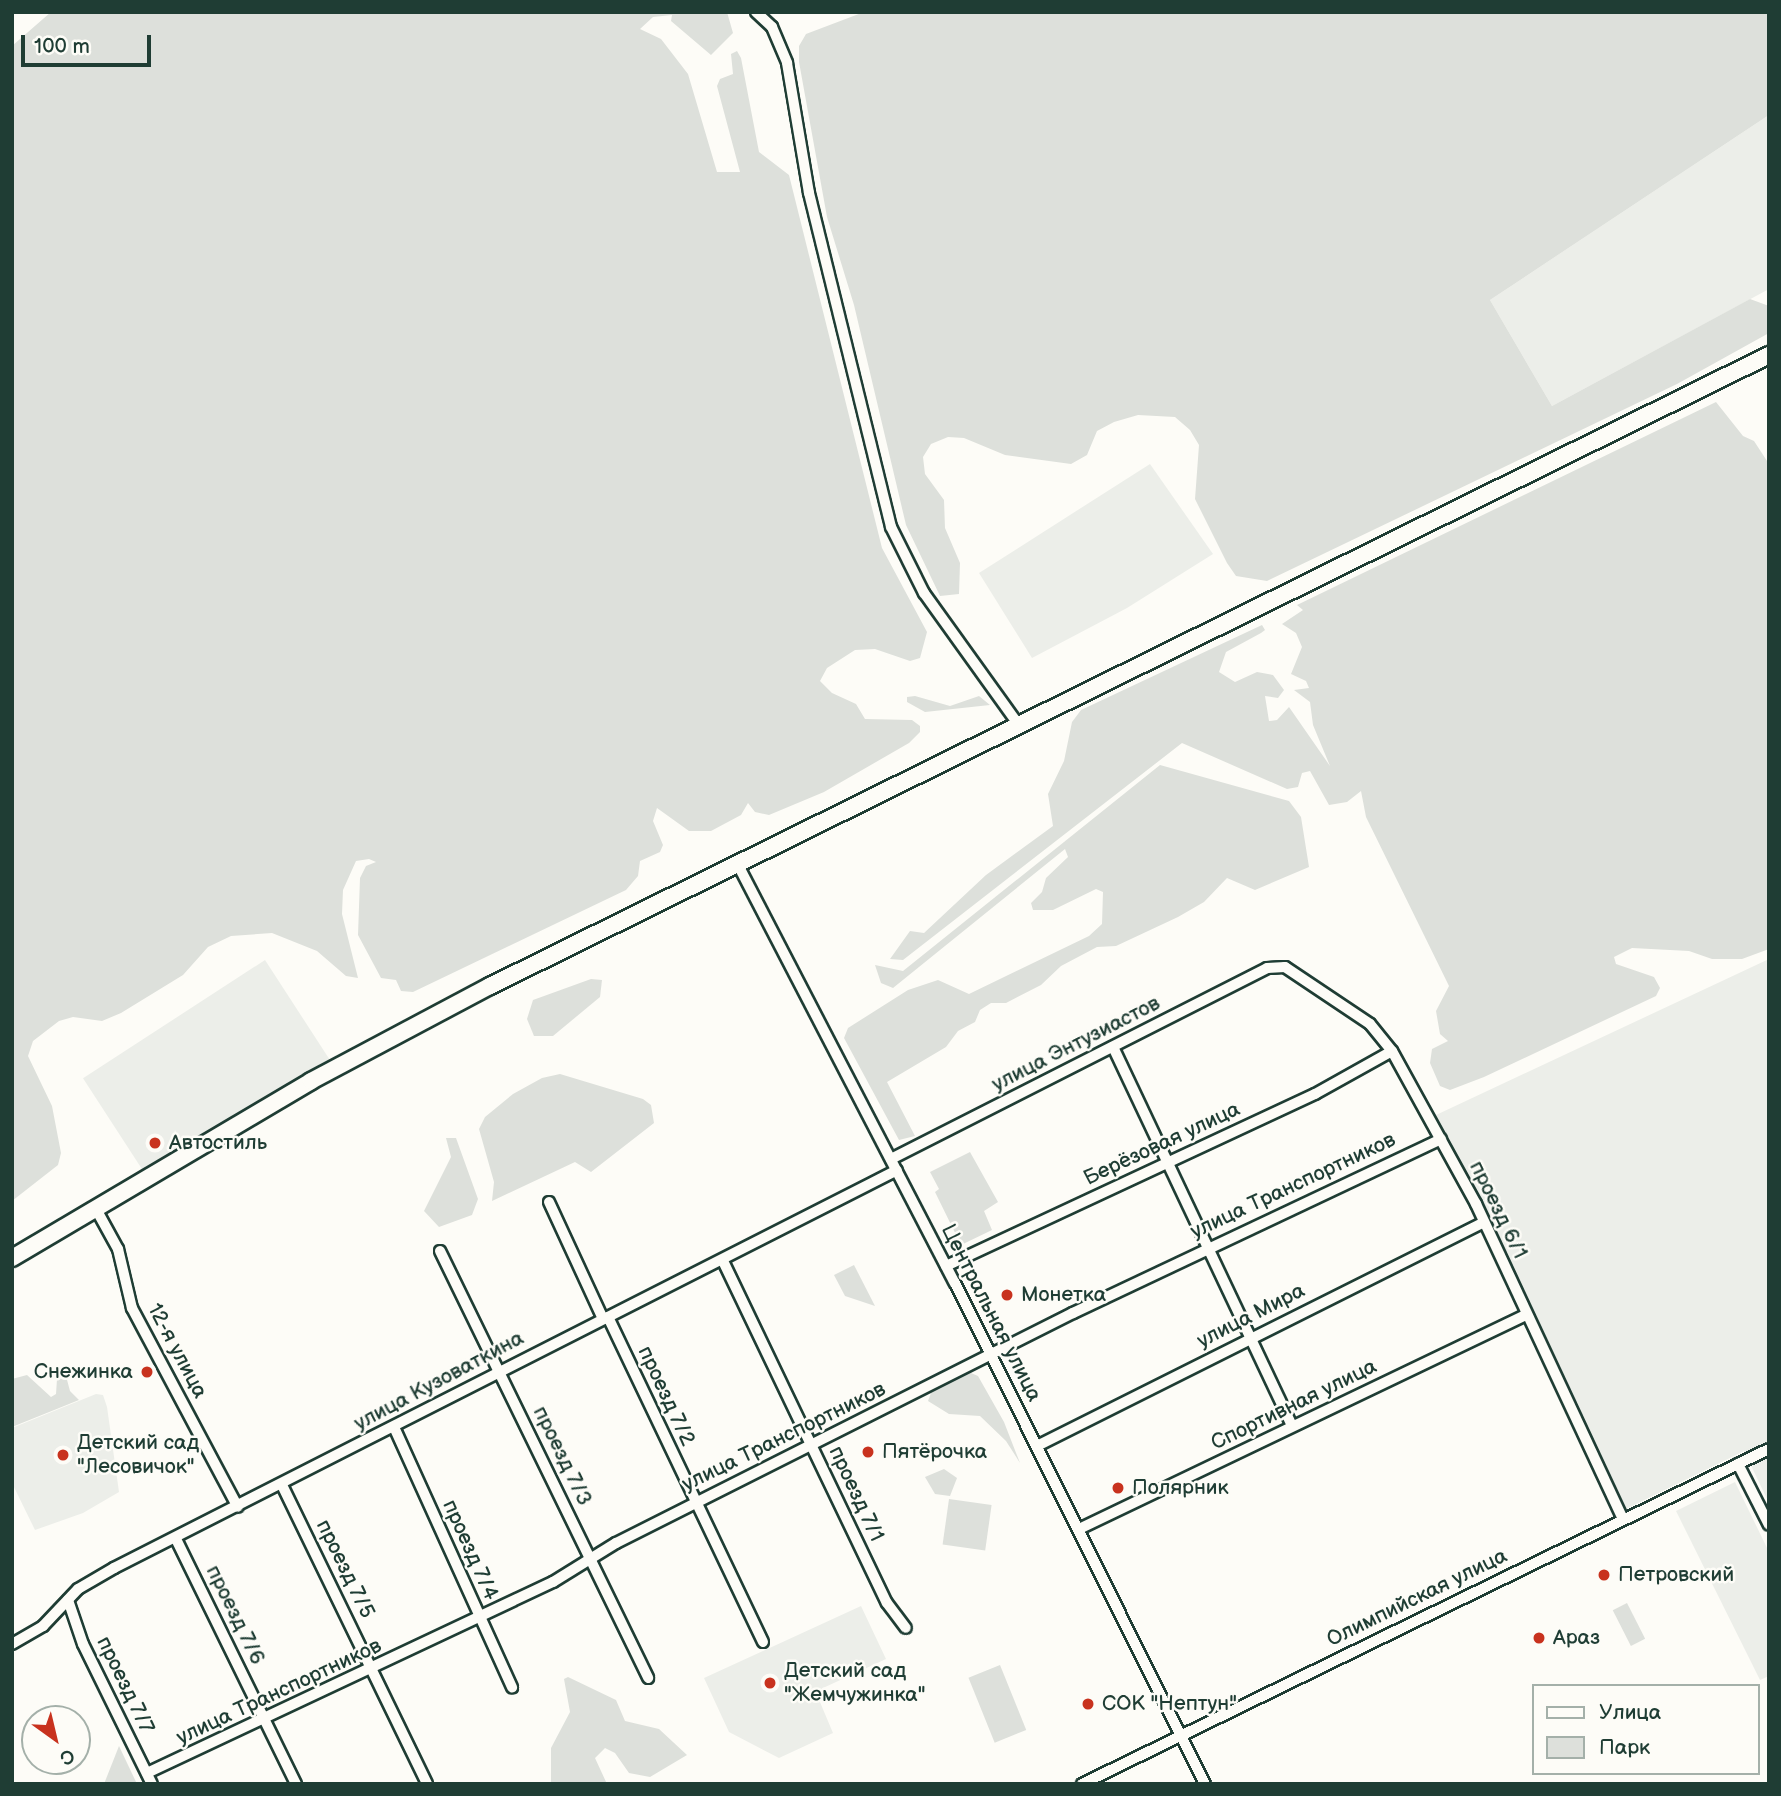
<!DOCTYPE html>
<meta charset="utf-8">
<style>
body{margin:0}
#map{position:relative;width:1781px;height:1796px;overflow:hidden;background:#fdfcf7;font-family:"Balsamiq Sans",sans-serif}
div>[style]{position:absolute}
.built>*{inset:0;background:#eceee9;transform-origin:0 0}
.green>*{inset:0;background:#dde0db;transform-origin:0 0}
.roads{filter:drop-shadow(2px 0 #1f3d34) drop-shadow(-2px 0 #1f3d34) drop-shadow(0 2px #1f3d34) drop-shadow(0 -2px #1f3d34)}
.minor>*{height:10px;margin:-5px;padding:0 5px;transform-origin:5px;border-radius:5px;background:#fdfcf7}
.highway>*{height:16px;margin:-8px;padding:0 8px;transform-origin:8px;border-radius:8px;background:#fdfcf7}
.dots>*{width:19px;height:19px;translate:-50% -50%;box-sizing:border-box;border:4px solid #fdfcf7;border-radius:50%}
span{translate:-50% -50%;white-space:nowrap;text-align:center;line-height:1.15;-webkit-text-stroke:5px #fdfcf7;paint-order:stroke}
.street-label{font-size:21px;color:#1f3d34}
.poi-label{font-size:21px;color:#1f3d34}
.left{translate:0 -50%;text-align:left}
.right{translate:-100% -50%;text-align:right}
.frame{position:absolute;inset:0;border:14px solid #1f3d34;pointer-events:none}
.legend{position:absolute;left:1532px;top:1684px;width:228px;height:91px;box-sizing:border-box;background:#fdfcf7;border:2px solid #a4b0a9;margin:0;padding:9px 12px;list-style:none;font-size:21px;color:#1f3d34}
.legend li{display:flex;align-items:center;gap:14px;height:35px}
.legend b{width:35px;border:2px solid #a4b0a9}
.north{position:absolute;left:21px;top:1705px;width:70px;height:70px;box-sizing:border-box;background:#fdfcf7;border:2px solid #a4b0a9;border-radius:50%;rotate:146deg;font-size:19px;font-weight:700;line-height:28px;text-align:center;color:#1f3d34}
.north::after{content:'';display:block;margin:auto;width:24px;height:32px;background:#c8321e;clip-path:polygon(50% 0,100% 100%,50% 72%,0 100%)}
.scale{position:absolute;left:21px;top:35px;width:130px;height:32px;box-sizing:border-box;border:4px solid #1f3d34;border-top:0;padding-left:9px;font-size:21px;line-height:24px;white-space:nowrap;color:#1f3d34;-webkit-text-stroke:5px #fdfcf7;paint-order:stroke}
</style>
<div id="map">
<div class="built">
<i style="clip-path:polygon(1769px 115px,1769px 289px,1552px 406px,1490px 300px)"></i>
<i style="clip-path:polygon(1150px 464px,1213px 554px,1127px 608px,1032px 658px,979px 573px)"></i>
<i style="clip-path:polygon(1769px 959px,1769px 1503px,1744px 1451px,1626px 1509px,1436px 1115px)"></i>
<i style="left:265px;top:960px;width:118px;height:217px;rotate:57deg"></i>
<i style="clip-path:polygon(96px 1394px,103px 1395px,107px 1407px,119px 1492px,83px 1513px,35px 1530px,12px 1483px,12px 1428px)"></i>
<i style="clip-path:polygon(1735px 1482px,1769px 1552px,1769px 1676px,1760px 1680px,1676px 1511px)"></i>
<i style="clip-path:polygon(861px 1606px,886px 1659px,823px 1688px,817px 1695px,833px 1733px,779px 1758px,729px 1732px,704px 1678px)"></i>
</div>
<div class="green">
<i style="clip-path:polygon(51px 12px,727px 12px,733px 33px,711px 55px,671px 21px,672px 15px,653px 17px,640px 29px,661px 39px,688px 74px,717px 172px,740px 172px,717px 86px,720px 79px,733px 74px,731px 54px,737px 51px,741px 58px,759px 152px,789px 175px,882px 548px,927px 632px,920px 658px,910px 661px,875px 649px,855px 650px,827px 668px,820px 681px,832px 693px,856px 704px,865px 719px,912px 720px,920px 726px,920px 732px,909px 743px,824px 792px,769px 815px,755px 812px,748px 803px,741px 815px,711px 831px,689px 831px,657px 808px,653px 821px,663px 845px,660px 852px,640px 861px,638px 876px,626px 890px,413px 992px,401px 991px,396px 980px,381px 978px,358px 935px,360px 878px,366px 866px,376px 862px,369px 859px,356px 861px,343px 890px,342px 914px,358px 978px,346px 976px,317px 951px,272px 933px,231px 936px,208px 947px,183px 975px,121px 1013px,102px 1021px,73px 1017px,59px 1021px,33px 1041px,28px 1056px,52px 1106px,61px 1153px,58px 1165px,12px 1201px,12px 46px)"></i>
<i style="clip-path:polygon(864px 12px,1769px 12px,1769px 115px,1490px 300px,1552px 406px,1750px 299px,1769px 306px,1769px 333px,1677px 384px,1267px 581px,1236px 576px,1227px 563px,1195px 499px,1199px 445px,1190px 430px,1175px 417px,1138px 415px,1114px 422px,1097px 431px,1087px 455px,1071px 464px,1005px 455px,964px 438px,948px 437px,931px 444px,923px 457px,925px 474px,944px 500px,945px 528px,960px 563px,959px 594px,940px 596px,906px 525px,854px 305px,827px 217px,799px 62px,799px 46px,806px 34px)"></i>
<i style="clip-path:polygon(1716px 402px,1743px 436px,1754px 441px,1769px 464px,1769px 949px,1742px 959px,1712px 959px,1689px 951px,1632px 948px,1614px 957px,1616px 964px,1654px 977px,1660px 988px,1656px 996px,1484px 1077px,1450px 1090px,1440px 1086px,1430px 1063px,1432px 1049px,1448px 1041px,1440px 1034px,1436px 1011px,1449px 986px,1366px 817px,1361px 791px,1347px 802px,1329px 805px,1310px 771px,1302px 773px,1298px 787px,1287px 789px,1182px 743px,903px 960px,890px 959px,910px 931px,924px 933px,986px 875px,1053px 826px,1048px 794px,1064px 761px,1072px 722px,1081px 710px,1262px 625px,1265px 630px,1261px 633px,1226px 652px,1219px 672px,1235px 682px,1257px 672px,1273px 675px,1284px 690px,1278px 698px,1265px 696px,1269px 721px,1277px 720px,1289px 707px,1330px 766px,1313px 725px,1310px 702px,1294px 690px,1309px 688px,1306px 681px,1291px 674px,1302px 647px,1296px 633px,1282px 624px,1303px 610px,1297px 605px)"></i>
<i style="clip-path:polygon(915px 696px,950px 706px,979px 696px,990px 705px,925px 712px,907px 702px,907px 697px)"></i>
<i style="clip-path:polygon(1160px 765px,1289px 801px,1301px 817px,1309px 867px,1255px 890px,1227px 878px,1204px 902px,1178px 917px,1116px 946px,1097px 947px,1061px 966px,1041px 985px,1006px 1003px,991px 1003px,980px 1010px,975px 1022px,958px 1031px,946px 1047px,887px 1082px,915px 1136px,899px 1140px,844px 1038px,848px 1028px,908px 990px,938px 980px,969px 994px,1089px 936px,1102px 924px,1103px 892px,1096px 889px,1053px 910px,1033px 910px,1031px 903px,1042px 892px,1046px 878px,1068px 857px,1065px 849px,893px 988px,881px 983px,875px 965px,903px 971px)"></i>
<i style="clip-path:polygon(591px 979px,602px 980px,600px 997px,553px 1036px,534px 1036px,527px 1019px,533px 1000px)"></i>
<i style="clip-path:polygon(560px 1074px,643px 1099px,651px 1105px,654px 1123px,591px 1172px,575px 1162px,492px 1201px,494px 1182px,479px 1129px,485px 1117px,513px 1094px,542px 1078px)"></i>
<i style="clip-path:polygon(446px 1138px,456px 1138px,478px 1199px,472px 1215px,439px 1227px,424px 1211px,451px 1157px)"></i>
<i style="clip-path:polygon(970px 1152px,998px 1202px,984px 1211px,992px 1230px,961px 1245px,935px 1192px,939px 1189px,930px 1172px)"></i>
<i style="clip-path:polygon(854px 1265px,875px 1306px,845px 1296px,834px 1275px)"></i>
<i style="clip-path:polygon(971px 1373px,978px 1376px,1004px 1422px,1020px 1463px,1006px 1441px,980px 1416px,949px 1414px,928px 1401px,931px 1393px)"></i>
<i style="clip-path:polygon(27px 1375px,51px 1397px,56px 1394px,57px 1379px,66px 1376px,70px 1391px,79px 1400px,12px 1427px,12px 1379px)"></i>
<i style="clip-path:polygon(944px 1469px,957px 1478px,950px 1496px,935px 1494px,925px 1477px)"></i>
<i style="left:949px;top:1499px;width:43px;height:46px;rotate:8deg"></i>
<i style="left:1627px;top:1603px;width:40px;height:16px;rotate:63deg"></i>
<i style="left:1000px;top:1665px;width:70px;height:34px;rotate:68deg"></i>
<i style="clip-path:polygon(568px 1677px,616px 1700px,625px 1721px,659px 1729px,687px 1755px,650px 1777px,629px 1773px,615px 1753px,605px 1748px,595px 1758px,607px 1784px,551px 1784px,551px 1748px,570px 1712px,564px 1679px)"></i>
<i style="clip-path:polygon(119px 1746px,137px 1784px,104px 1784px)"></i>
</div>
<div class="roads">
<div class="minor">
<i style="left:756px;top:12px;width:22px;rotate:43deg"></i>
<i style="left:772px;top:27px;width:39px;rotate:67deg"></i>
<i style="left:787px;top:63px;width:132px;rotate:80.4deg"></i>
<i style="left:809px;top:193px;width:344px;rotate:76.2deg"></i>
<i style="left:891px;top:527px;width:74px;rotate:63.4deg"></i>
<i style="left:924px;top:593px;width:161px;rotate:54.3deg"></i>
<i style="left:737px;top:863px;width:473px;rotate:62.6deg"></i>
<i style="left:955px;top:1283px;width:560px;rotate:63.48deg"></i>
<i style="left:1113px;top:1047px;width:419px;rotate:64.7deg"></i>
<i style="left:891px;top:1159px;width:422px;rotate:-26.9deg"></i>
<i style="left:1267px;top:968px;width:18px;rotate:-3deg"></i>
<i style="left:1285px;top:967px;width:102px;rotate:33.8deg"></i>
<i style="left:1370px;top:1024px;width:35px;rotate:51deg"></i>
<i style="left:1392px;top:1051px;width:175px;rotate:61.2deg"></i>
<i style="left:1476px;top:1204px;width:348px;rotate:65deg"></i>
<i style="left:549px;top:1202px;width:129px;rotate:65.2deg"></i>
<i style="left:96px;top:1209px;width:46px;rotate:61.2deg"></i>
<i style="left:118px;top:1249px;width:61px;rotate:76.7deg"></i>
<i style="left:132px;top:1308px;width:225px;rotate:62deg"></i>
<i style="left:440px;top:1251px;width:475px;rotate:64deg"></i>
<i style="left:723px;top:1261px;width:379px;rotate:64.4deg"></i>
<i style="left:887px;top:1603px;width:31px;rotate:53deg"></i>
<i style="left:946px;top:1266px;width:407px;rotate:-25deg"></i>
<i style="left:1315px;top:1094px;width:88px;rotate:-29.2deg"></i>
<i style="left:608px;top:1317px;width:360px;rotate:64.5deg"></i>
<i style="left:394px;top:1427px;width:286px;rotate:65.6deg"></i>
<i style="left:1037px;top:1446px;width:500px;rotate:-26.6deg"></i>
<i style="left:1738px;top:1464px;width:68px;rotate:63.1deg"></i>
<i style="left:282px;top:1485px;width:332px;rotate:64.1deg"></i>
<i style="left:1079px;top:1529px;width:495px;rotate:-25.6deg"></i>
<i style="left:176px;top:1539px;width:273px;rotate:63.9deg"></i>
<i style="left:68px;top:1600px;width:46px;rotate:71.2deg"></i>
<i style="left:83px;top:1644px;width:156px;rotate:63.8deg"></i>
<i style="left:12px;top:1644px;width:36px;rotate:-30deg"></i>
<i style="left:43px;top:1626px;width:51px;rotate:-46.6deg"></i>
<i style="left:78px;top:1589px;width:42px;rotate:-30.3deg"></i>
<i style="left:114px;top:1568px;width:878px;rotate:-26.94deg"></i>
<i style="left:147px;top:1773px;width:449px;rotate:-25.2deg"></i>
<i style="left:553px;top:1582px;width:74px;rotate:-31.8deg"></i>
<i style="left:616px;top:1543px;width:512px;rotate:-26.72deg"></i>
<i style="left:1073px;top:1313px;width:407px;rotate:-25.3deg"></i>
<i style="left:1082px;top:1784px;width:764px;rotate:-26deg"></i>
</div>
<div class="highway">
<i style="left:12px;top:1258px;width:347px;rotate:-30.6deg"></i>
<i style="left:311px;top:1081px;width:203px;rotate:-28deg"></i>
<i style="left:490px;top:986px;width:1426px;rotate:-26.26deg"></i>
</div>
</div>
<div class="dots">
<i style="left:155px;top:1143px;background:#c8321e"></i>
<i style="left:1007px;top:1295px;background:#c8321e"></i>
<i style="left:147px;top:1372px;background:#c8321e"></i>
<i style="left:868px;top:1452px;background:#c8321e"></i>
<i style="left:63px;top:1455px;background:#c8321e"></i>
<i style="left:1118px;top:1488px;background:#c8321e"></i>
<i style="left:1604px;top:1575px;background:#c8321e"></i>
<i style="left:1539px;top:1638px;background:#c8321e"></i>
<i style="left:770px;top:1683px;background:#c8321e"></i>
<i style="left:1088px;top:1704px;background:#c8321e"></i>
</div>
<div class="street-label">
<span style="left:1076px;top:1044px;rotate:-27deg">улица Энтузиастов</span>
<span style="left:1162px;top:1144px;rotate:-25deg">Берёзовая улица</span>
<span style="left:1293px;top:1186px;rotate:-25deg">улица Транспортников</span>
<span style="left:1498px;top:1210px;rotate:64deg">проезд 6/1</span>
<span style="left:991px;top:1313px;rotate:63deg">Центральная улица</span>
<span style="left:1251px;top:1316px;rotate:-27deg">улица Мира</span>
<span style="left:177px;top:1351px;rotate:62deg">12-я улица</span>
<span style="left:439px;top:1381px;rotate:-28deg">улица Кузоваткина</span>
<span style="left:666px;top:1396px;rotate:65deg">проезд 7/2</span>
<span style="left:1294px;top:1405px;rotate:-26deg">Спортивная улица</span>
<span style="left:784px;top:1437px;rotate:-26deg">улица Транспортников</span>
<span style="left:562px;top:1456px;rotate:64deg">проезд 7/3</span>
<span style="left:856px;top:1494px;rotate:65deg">проезд 7/1</span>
<span style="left:470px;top:1550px;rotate:66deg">проезд 7/4</span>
<span style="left:345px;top:1569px;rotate:64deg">проезд 7/5</span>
<span style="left:1417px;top:1598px;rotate:-26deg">Олимпийская улица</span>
<span style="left:235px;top:1615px;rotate:64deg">проезд 7/6</span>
<span style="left:125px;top:1685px;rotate:64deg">проезд 7/7</span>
<span style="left:279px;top:1692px;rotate:-25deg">улица Транспортников</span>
</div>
<div class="poi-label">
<span class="left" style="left:169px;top:1143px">Автостиль</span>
<span class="left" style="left:1021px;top:1295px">Монетка</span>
<span class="right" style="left:133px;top:1372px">Снежинка</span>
<span class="left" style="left:77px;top:1455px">Детский сад<br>"Лесовичок"</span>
<span class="left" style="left:882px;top:1452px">Пятёрочка</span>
<span class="left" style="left:1132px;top:1488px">Полярник</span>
<span class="left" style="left:1618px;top:1575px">Петровский</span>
<span class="left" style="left:1553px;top:1638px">Араз</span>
<span class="left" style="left:784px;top:1683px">Детский сад<br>"Жемчужинка"</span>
<span class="left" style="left:1102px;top:1704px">СОК "Нептун"</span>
</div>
<div class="frame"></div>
<ul class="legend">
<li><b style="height:9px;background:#fdfcf7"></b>Улица</li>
<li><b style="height:19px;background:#dde0db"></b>Парк</li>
</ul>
<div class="north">С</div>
<div class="scale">100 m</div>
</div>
